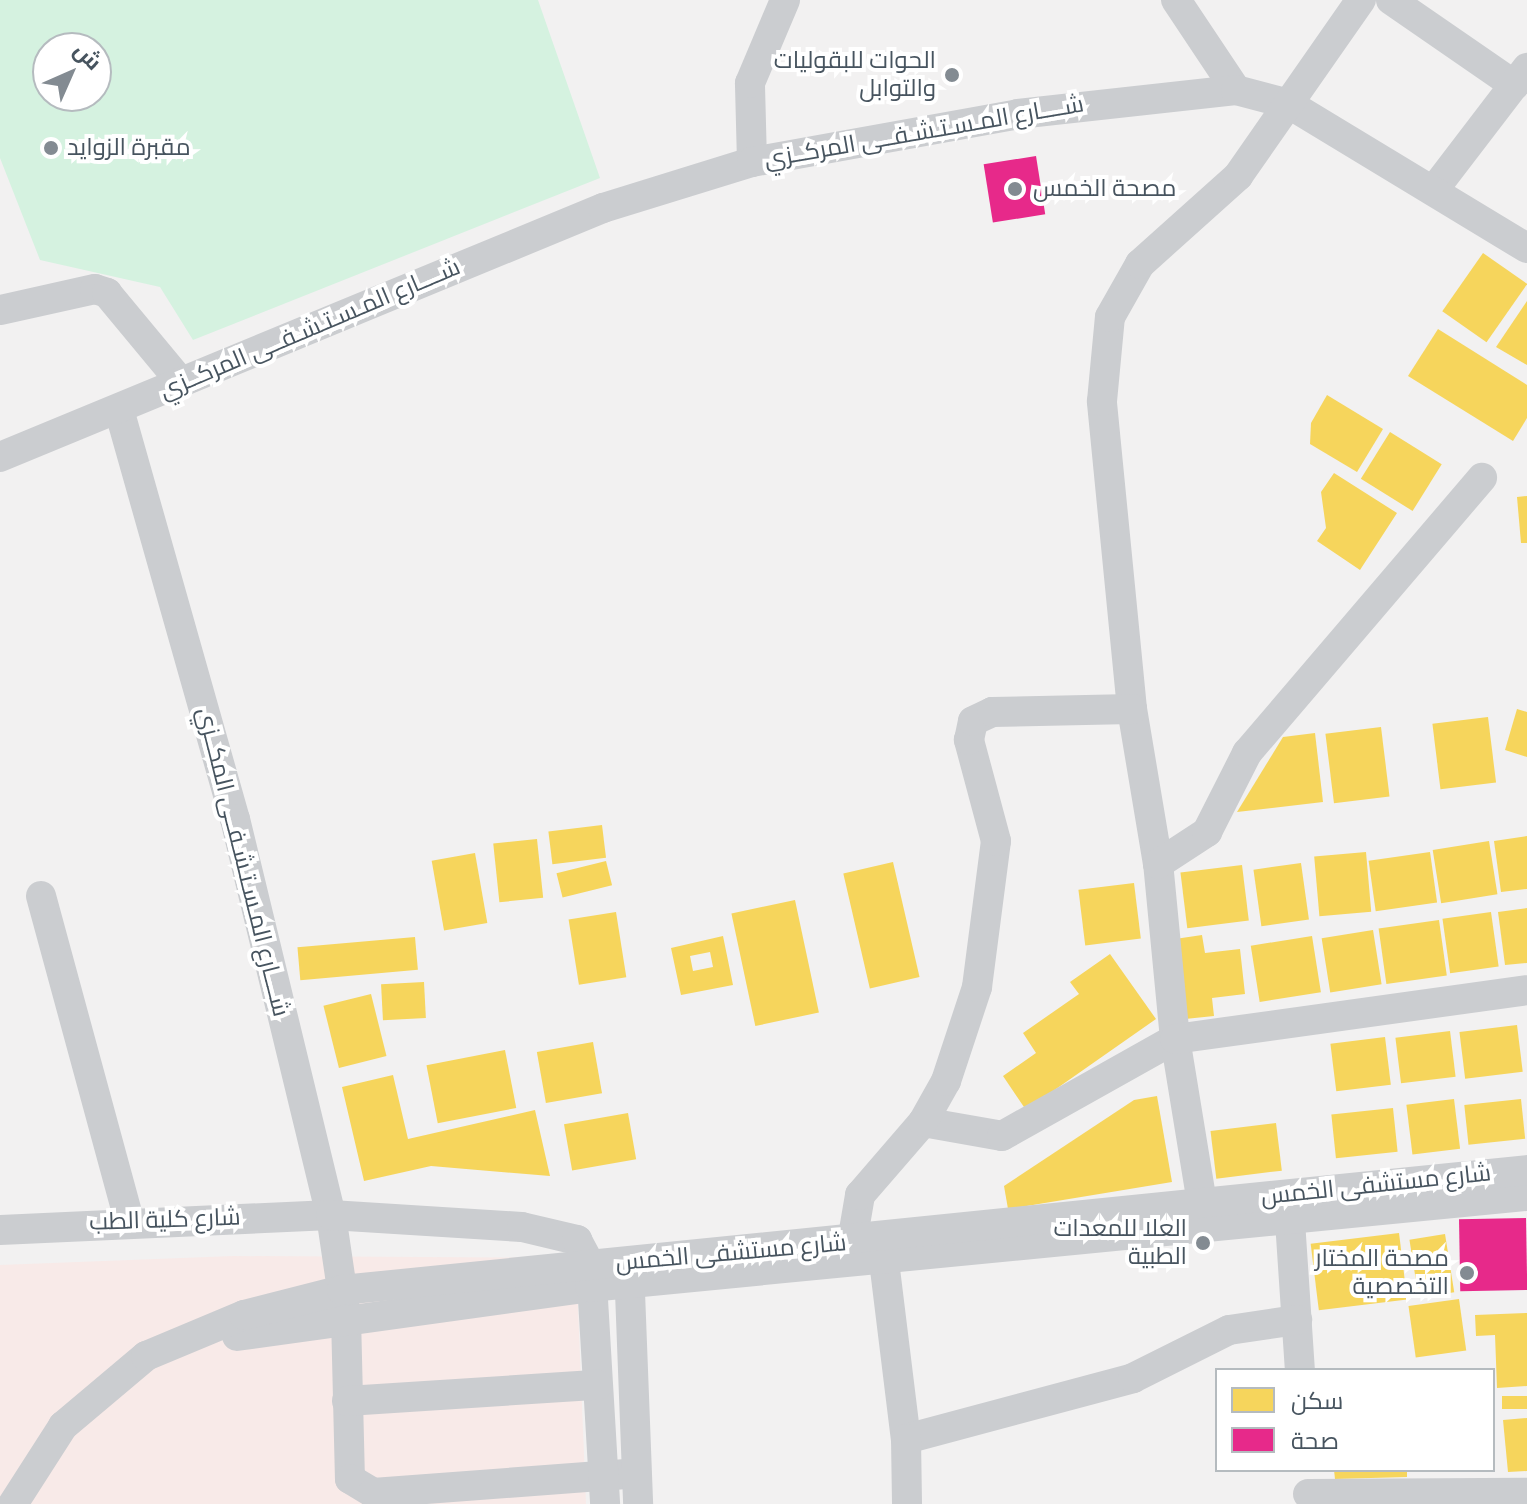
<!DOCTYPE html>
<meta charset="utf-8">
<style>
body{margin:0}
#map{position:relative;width:1527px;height:1504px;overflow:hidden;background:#f2f1f1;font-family:"Roboto Condensed",Cairo,sans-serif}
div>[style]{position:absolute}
.medical>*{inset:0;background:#f8eae8}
.green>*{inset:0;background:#d5f2e0}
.homes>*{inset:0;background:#f6d55c;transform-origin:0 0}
.health>*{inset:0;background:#e7298a;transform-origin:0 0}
.minor>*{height:30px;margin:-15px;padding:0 15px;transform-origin:15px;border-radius:15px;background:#cbcdd0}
.dots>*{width:22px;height:22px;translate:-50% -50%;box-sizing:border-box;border:4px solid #fff;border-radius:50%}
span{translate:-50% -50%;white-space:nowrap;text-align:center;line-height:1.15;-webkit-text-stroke:8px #fff;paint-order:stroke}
.poi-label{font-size:24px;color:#47545f}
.right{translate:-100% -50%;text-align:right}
.left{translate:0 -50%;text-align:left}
.street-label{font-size:24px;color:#47545f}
.legend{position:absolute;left:1215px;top:1368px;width:280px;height:104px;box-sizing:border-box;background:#fff;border:2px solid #b5bbbf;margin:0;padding:10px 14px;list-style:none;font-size:24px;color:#47545f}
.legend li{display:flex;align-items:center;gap:16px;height:40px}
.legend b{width:40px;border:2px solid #b5bbbf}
.north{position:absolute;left:32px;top:32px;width:80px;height:80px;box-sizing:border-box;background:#fff;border:2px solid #b5bbbf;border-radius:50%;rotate:45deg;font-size:22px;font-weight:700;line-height:32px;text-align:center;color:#47545f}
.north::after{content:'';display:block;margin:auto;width:28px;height:36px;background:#838b92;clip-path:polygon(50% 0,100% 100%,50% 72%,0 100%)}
</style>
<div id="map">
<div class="medical">
<i style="clip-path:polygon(233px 1256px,576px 1258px,586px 1504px,0 1504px,0 1265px)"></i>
</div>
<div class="green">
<i style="clip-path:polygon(evenodd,0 0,538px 0,600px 178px,193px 340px,160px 287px,40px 260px,0 158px,0 0,48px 48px,96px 48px,96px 96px,48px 96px,48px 48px)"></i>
</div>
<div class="homes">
<i style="left:1483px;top:253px;width:54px;height:71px;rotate:35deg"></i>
<i style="clip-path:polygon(1527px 301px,1527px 365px,1496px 347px)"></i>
<i style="clip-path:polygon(1438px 329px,1527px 385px,1527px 418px,1513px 441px,1408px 376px)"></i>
<i style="clip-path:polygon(1327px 395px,1383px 429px,1357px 472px,1310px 444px,1311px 423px)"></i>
<i style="left:1390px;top:432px;width:61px;height:55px;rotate:32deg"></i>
<i style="clip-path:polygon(1334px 473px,1397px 513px,1360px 570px,1317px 541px,1326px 528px,1321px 492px)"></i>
<i style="clip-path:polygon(1527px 496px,1527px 543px,1521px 543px,1517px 497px)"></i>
<i style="clip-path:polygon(1517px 709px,1527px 712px,1527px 757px,1505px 750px)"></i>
<i style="left:1488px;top:717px;width:66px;height:56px;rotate:83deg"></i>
<i style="left:1381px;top:727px;width:70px;height:56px;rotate:83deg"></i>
<i style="clip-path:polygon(1315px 733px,1323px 802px,1237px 812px,1283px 737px)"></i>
<i style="left:602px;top:825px;width:33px;height:54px;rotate:83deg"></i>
<i style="clip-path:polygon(1527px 836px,1527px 889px,1501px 892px,1494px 841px)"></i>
<i style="left:537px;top:839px;width:59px;height:44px;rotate:84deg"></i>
<i style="left:1489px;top:841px;width:54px;height:57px;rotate:81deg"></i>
<i style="left:1366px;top:852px;width:60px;height:52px;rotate:85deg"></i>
<i style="left:1430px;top:852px;width:51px;height:62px;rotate:82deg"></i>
<i style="left:475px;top:853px;width:71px;height:44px;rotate:80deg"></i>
<i style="left:606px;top:861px;width:25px;height:51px;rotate:76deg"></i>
<i style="left:893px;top:862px;width:118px;height:51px;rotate:77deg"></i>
<i style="left:1301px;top:863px;width:57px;height:48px;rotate:82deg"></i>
<i style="left:1242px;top:865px;width:56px;height:62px;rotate:83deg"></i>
<i style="left:1134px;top:883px;width:56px;height:56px;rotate:83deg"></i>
<i style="left:795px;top:900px;width:115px;height:65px;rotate:78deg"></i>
<i style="clip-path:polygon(1527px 908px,1527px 963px,1505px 965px,1498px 912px)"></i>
<i style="left:616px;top:912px;width:66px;height:48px;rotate:81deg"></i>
<i style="left:1491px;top:912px;width:55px;height:49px;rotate:82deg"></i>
<i style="left:1439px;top:920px;width:56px;height:61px;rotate:82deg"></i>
<i style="left:1373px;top:930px;width:55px;height:52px;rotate:81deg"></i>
<i style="clip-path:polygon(1202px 935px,1205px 953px,1240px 949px,1245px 994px,1212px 998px,1214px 1016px,1185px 1019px,1175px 939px)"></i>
<i style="clip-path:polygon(evenodd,723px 936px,733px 985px,681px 995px,671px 948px,723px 936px,710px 952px,713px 967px,693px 971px,690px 956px,710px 952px)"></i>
<i style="left:1312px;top:936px;width:57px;height:62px;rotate:81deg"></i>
<i style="left:415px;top:937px;width:33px;height:118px;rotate:85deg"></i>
<i style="clip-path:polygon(1110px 954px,1156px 1019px,1026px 1110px,1003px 1076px,1036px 1053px,1023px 1033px,1079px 994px,1070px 982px)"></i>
<i style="left:424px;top:982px;width:36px;height:43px;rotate:87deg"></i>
<i style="left:371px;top:994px;width:64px;height:49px;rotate:76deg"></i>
<i style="left:1517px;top:1025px;width:47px;height:58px;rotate:83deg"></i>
<i style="left:1450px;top:1031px;width:46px;height:55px;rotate:83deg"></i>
<i style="left:1385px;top:1037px;width:48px;height:55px;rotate:83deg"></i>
<i style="left:593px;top:1042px;width:52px;height:57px;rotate:80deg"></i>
<i style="left:505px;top:1050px;width:59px;height:80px;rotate:79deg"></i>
<i style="clip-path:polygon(393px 1075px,408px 1139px,535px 1110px,550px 1176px,431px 1166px,364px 1181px,342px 1087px)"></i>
<i style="clip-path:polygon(1157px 1096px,1172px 1182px,1008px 1209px,1004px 1186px,1134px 1100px)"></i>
<i style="left:1454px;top:1099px;width:50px;height:48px;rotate:83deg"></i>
<i style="left:1521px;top:1099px;width:40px;height:57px;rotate:84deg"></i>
<i style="left:1393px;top:1108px;width:44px;height:62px;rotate:84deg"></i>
<i style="left:628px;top:1113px;width:47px;height:65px;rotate:80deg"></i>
<i style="left:1276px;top:1123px;width:48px;height:66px;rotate:83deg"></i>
<i style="left:1399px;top:1233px;width:67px;height:89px;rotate:83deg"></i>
<i style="left:1445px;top:1234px;width:59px;height:36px;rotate:81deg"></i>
<i style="left:1459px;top:1299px;width:52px;height:51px;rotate:82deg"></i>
<i style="clip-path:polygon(1527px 1313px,1527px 1386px,1497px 1388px,1495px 1335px,1476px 1336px,1475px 1315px)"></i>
<i style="left:1527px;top:1396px;width:13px;height:25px;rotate:90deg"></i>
<i style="clip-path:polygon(1527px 1418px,1527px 1471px,1508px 1472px,1503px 1420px)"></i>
<i style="clip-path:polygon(1334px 1470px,1407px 1470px,1407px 1477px,1335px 1479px)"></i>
</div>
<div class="health">
<i style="left:1036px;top:156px;width:59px;height:53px;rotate:81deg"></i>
<i style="left:1526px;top:1218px;width:72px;height:67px;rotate:89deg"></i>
</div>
<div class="minor">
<i style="left:1176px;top:0;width:108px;rotate:56.3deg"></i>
<i style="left:1391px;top:0;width:150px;rotate:34.6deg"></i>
<i style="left:752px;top:162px;width:79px;rotate:-91.5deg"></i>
<i style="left:750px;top:83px;width:90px;rotate:-67.1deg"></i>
<i style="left:1436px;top:187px;width:150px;rotate:-52.6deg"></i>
<i style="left:0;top:310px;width:97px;rotate:-12.5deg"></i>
<i style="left:95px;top:289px;width:13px;rotate:18deg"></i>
<i style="left:107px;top:293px;width:116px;rotate:50.3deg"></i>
<i style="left:120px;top:413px;width:422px;rotate:74.2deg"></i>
<i style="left:235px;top:819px;width:407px;rotate:76.4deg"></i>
<i style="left:331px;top:1215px;width:103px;rotate:81.6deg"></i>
<i style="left:346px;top:1317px;width:162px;rotate:88.6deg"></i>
<i style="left:350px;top:1479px;width:27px;rotate:31deg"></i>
<i style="left:373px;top:1493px;width:264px;rotate:-4.3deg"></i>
<i style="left:0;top:457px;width:652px;rotate:-22.44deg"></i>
<i style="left:603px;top:208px;width:156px;rotate:-17.2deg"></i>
<i style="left:752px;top:162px;width:270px;rotate:-10.2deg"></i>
<i style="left:1018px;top:114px;width:219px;rotate:-6.3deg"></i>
<i style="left:1236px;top:90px;width:55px;rotate:14.8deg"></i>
<i style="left:1289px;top:104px;width:278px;rotate:31.2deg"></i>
<i style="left:1158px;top:864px;width:157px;rotate:-99.5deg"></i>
<i style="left:1132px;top:709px;width:309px;rotate:-95.6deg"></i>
<i style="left:1102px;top:401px;width:84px;rotate:-84.6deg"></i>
<i style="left:1110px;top:317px;width:61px;rotate:-60.5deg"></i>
<i style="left:1140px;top:264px;width:132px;rotate:-41.9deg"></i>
<i style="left:1238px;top:176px;width:215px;rotate:-55.1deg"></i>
<i style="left:41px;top:896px;width:335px;rotate:74.8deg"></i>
<i style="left:923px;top:1122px;width:80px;rotate:10deg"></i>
<i style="left:1002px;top:1136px;width:198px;rotate:-29.3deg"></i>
<i style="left:1175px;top:1039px;width:176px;rotate:-95.5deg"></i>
<i style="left:1158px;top:864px;width:59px;rotate:-33.1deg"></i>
<i style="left:1207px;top:832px;width:89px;rotate:-63.1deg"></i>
<i style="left:1247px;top:753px;width:362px;rotate:-49.5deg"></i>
<i style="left:1202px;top:1203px;width:166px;rotate:-99.3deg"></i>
<i style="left:1175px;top:1039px;width:355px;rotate:-7.9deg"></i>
<i style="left:1290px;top:1221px;width:149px;rotate:86.2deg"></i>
<i style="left:0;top:1230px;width:331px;rotate:-2.6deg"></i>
<i style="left:331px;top:1215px;width:191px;rotate:3.6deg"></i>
<i style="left:522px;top:1227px;width:57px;rotate:13.3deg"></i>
<i style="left:577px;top:1240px;width:30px;rotate:62deg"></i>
<i style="left:591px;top:1266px;width:238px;rotate:86.6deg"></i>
<i style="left:852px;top:1242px;width:48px;rotate:-80.3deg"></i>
<i style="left:860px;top:1195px;width:96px;rotate:-49.2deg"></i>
<i style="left:923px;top:1122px;width:47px;rotate:-60.7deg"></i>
<i style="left:946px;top:1081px;width:99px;rotate:-71.7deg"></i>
<i style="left:977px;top:987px;width:147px;rotate:-82.6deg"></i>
<i style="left:996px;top:841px;width:105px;rotate:-105deg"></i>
<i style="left:969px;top:740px;width:19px;rotate:-78deg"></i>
<i style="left:973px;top:721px;width:21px;rotate:-25deg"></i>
<i style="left:992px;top:712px;width:140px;rotate:-1.2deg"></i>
<i style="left:884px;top:1261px;width:179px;rotate:83deg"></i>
<i style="left:906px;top:1439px;width:235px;rotate:-15deg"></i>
<i style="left:1133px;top:1378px;width:107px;rotate:-26.6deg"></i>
<i style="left:1229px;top:1330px;width:69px;rotate:-8.4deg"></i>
<i style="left:629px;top:1266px;width:238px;rotate:87.8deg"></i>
<i style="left:237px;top:1336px;width:356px;rotate:-7.9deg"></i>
<i style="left:590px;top:1287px;width:941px;rotate:-5.55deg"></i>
<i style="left:347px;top:1401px;width:251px;rotate:-3.7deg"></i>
<i style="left:906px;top:1439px;width:65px;rotate:89.1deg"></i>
<i style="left:1308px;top:1494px;width:219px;rotate:-0.3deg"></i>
<i style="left:13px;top:1504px;width:93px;rotate:-57.3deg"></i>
<i style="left:63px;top:1426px;width:109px;rotate:-40.1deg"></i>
<i style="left:146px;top:1356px;width:106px;rotate:-22.7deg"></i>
<i style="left:244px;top:1315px;width:101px;rotate:-14.3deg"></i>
<i style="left:342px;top:1290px;width:1191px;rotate:-5.78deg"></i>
</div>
<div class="dots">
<i style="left:952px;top:75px;background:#838b92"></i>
<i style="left:51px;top:148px;background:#838b92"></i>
<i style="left:1015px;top:189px;background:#838b92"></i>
<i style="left:1203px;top:1243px;background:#838b92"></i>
<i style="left:1467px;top:1273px;background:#838b92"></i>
</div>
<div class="poi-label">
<span class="right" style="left:936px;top:75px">الحوات للبقوليات<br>والتوابل</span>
<span class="left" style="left:67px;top:148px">مقبرة الزوايد</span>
<span class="left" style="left:1033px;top:189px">مصحة الخمس</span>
<span class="right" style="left:1187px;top:1243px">العلا للمعدات<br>الطبية</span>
<span class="right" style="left:1449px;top:1273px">مصحة المختار<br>التخصصية</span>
</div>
<div class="street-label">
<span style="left:924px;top:132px;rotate:-10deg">شــــارع المـسـتـشـفــى المركــزي</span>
<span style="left:310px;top:329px;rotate:-23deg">شــــارع المـسـتـشـفــى المركــزي</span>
<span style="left:243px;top:862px;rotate:76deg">شــــارع المـسـتـشـفــى المكــزي</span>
<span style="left:1376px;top:1185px;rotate:-6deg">شارع مستشفى الخمس</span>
<span style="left:165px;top:1220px;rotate:-2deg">شارع كلية الطب</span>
<span style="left:731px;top:1253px;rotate:-5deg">شارع مستشفى الخمس</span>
</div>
<ul class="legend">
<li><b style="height:22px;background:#f6d55c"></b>سكن</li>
<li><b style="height:22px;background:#e7298a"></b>صحة</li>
</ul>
<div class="north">ش</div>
</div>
